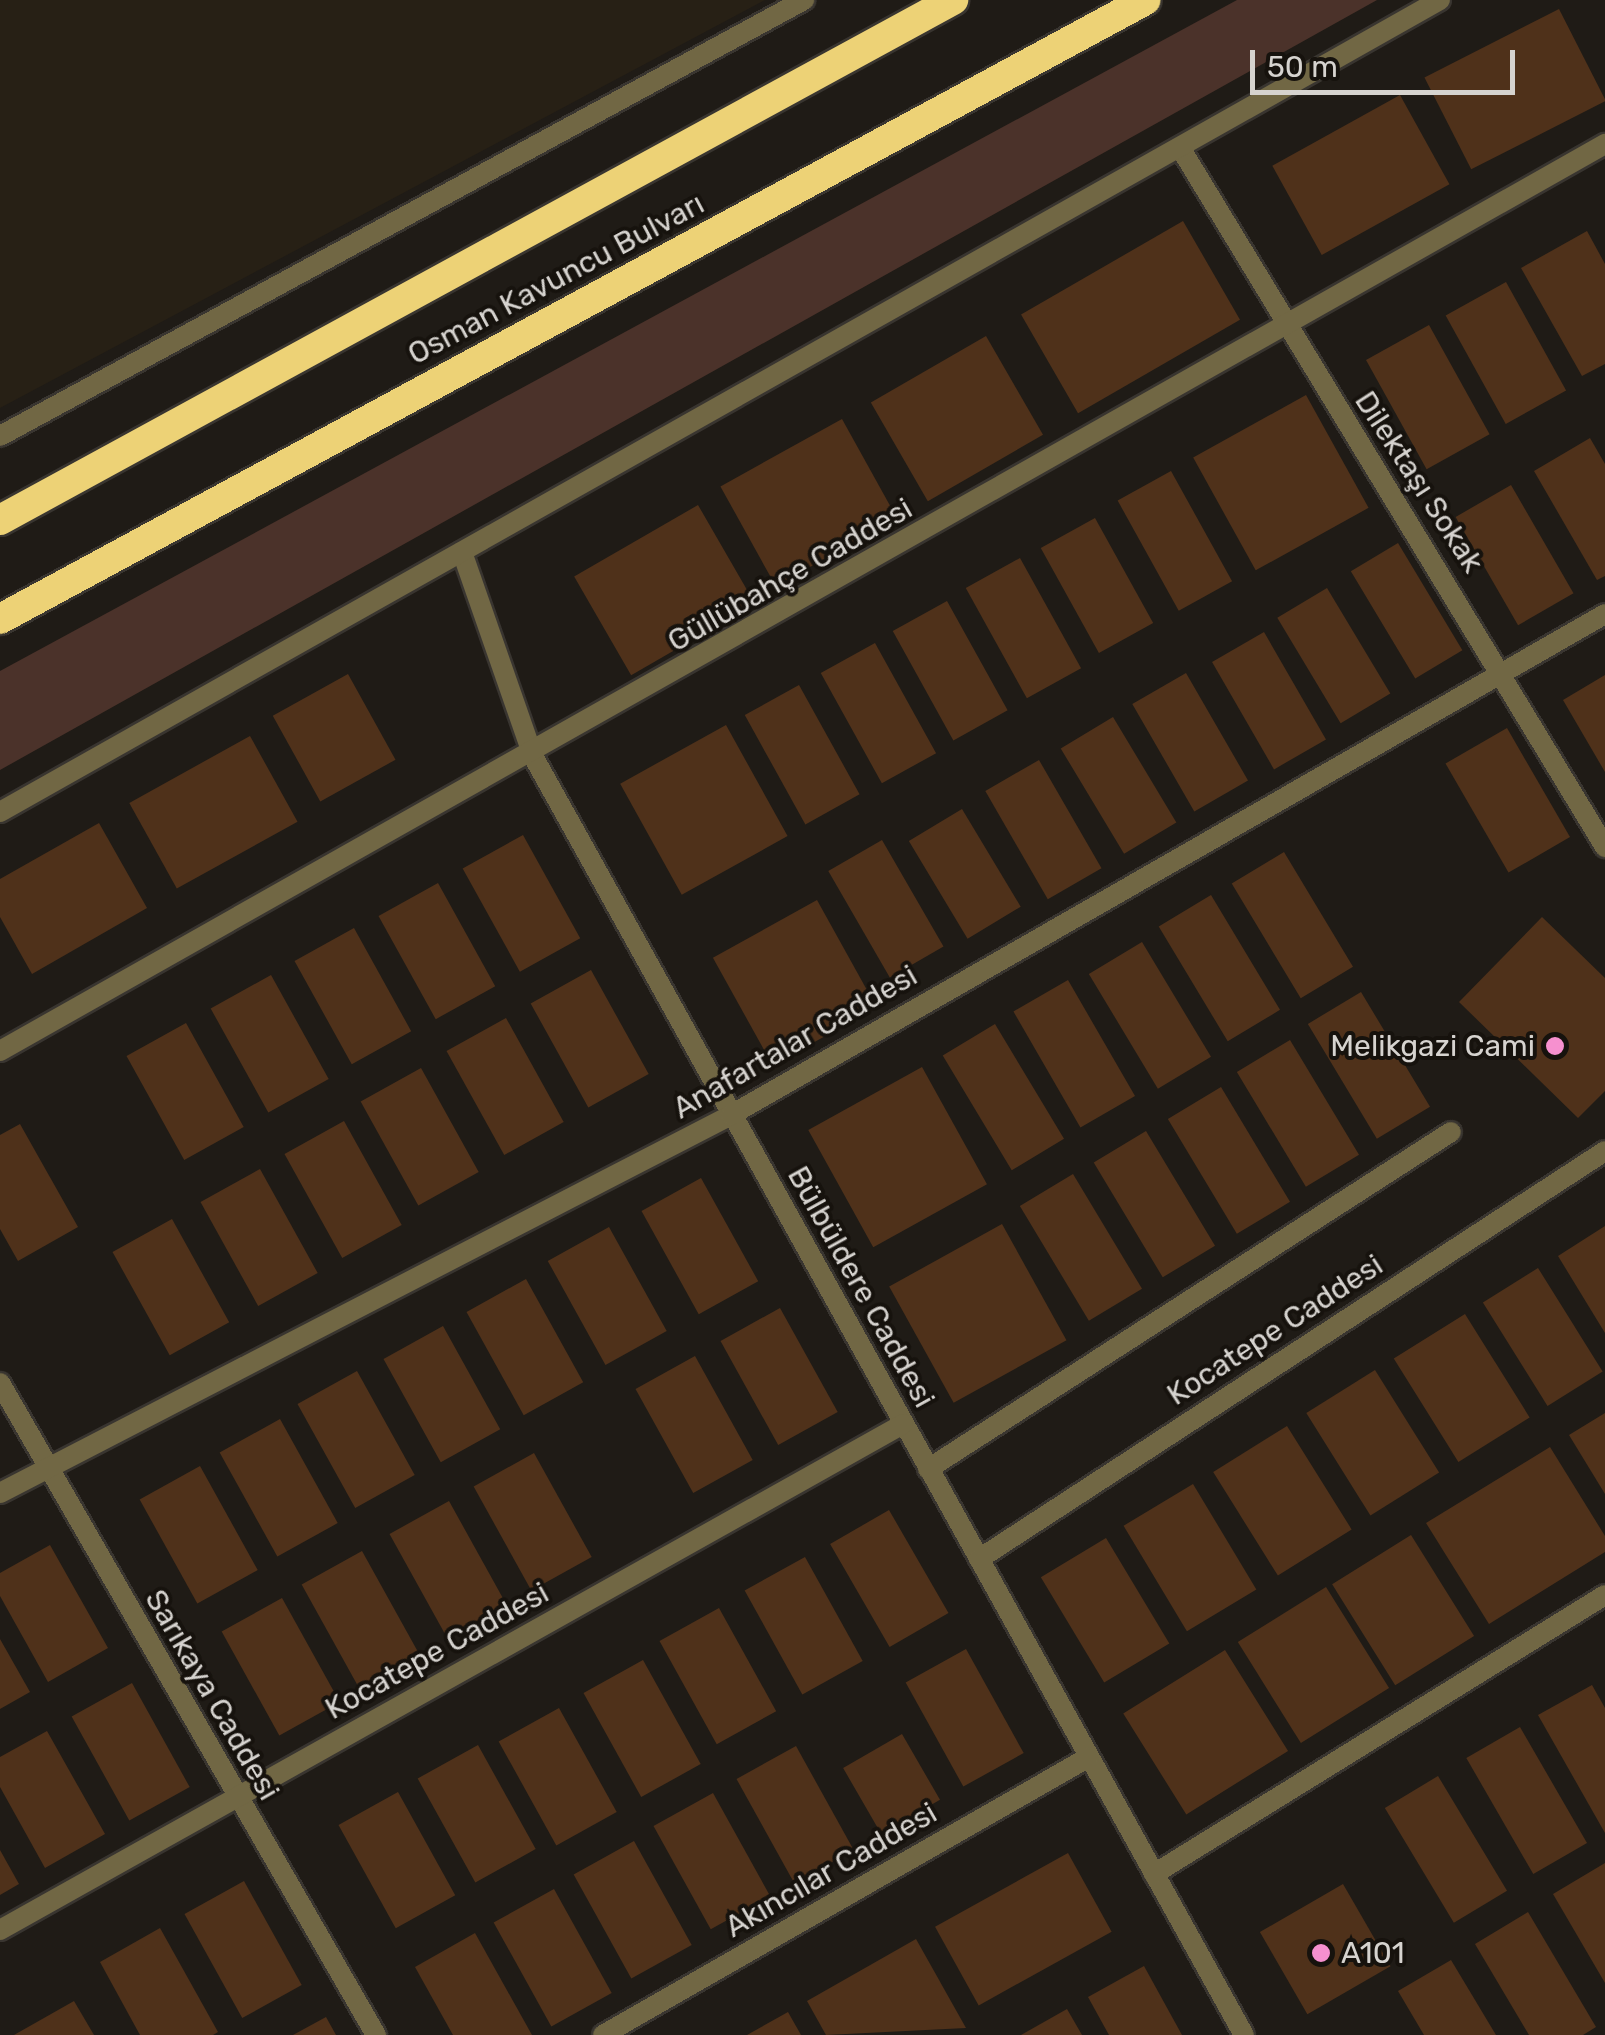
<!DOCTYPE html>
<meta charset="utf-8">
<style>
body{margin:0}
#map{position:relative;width:1605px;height:2035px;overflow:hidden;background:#1f1b16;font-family:Rubik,sans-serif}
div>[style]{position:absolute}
.built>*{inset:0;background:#272015}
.green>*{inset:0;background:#4b322a}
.building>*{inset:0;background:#4f311a;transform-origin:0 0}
.roads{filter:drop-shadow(2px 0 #393530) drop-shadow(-2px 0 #393530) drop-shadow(0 2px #393530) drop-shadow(0 -2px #393530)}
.lane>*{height:20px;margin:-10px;padding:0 10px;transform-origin:10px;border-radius:10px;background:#716744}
.street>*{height:20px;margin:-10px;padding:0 10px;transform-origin:10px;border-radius:10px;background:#716744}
.highway>*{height:30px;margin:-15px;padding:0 15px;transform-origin:15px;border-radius:15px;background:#edd276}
.dots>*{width:28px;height:28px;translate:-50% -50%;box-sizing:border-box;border:5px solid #16120d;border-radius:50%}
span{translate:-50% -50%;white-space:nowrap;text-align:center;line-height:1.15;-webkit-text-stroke:8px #16120d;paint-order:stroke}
.street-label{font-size:30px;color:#d6d3cf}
.poi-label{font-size:30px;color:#d6d3cf}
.right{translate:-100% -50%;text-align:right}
.left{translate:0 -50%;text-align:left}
.scale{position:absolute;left:1250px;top:50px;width:265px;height:45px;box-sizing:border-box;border:5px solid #d6d3cf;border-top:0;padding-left:12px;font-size:30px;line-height:35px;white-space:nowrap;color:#d6d3cf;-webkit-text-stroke:8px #16120d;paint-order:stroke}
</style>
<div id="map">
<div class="built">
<i style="clip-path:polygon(0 0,765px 0,0 408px)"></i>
</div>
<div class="green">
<i style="clip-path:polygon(1237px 0,1377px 0,0 770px,0 671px)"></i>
</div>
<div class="building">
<i style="left:1559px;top:9px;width:103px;height:151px;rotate:63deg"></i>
<i style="left:1400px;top:95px;width:102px;height:146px;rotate:61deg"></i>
<i style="left:1183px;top:221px;width:114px;height:187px;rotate:60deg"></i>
<i style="clip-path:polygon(1587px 231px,1605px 264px,1605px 364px,1582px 376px,1521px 268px)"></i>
<i style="left:1506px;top:282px;width:124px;height:69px;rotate:61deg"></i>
<i style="left:1429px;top:325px;width:125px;height:72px;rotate:61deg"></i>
<i style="left:986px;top:336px;width:114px;height:133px;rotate:60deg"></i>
<i style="left:1306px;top:395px;width:129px;height:129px;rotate:61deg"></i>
<i style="left:842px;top:419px;width:114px;height:139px;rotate:61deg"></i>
<i style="clip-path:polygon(1590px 438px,1605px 464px,1605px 576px,1597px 580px,1534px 471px)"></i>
<i style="left:1171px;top:471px;width:126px;height:61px;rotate:61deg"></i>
<i style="left:1511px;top:485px;width:125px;height:64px;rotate:60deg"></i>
<i style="left:698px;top:505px;width:114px;height:143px;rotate:60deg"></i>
<i style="left:1095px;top:518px;width:120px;height:62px;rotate:61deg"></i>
<i style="left:1398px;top:543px;width:125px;height:55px;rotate:59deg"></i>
<i style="left:1020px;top:558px;width:126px;height:62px;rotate:61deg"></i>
<i style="left:1327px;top:588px;width:123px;height:58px;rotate:59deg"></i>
<i style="left:947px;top:601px;width:125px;height:62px;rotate:61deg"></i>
<i style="left:1264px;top:632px;width:124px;height:60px;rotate:60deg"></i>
<i style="left:875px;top:643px;width:126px;height:62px;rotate:61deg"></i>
<i style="left:1186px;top:673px;width:124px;height:62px;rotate:60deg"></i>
<i style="left:348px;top:674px;width:98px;height:86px;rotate:61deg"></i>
<i style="clip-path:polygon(1605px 675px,1605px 772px,1563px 700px)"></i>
<i style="left:799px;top:685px;width:125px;height:62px;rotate:61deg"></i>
<i style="left:1113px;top:717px;width:123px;height:61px;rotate:59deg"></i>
<i style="left:726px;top:725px;width:127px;height:121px;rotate:61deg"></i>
<i style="left:1507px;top:728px;width:126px;height:71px;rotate:60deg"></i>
<i style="left:250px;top:736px;width:98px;height:138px;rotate:61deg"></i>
<i style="left:1039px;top:760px;width:125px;height:62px;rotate:60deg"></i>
<i style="left:962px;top:809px;width:114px;height:62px;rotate:59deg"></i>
<i style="clip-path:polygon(99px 823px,147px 908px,32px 974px,0 917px,0 879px)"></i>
<i style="left:523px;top:835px;width:118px;height:69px;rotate:61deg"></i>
<i style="left:882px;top:840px;width:123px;height:62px;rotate:60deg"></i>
<i style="left:1284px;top:852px;width:134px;height:61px;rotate:59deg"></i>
<i style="left:438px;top:883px;width:118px;height:68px;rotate:61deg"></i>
<i style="left:1211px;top:895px;width:134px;height:61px;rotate:59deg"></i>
<i style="left:817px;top:900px;width:123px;height:119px;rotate:61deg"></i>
<i style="clip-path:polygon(1542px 917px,1605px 978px,1605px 1091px,1578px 1118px,1459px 1002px)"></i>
<i style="left:354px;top:928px;width:118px;height:68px;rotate:61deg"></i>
<i style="left:1142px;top:942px;width:134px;height:62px;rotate:59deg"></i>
<i style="left:591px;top:970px;width:119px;height:69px;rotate:61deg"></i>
<i style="left:271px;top:975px;width:119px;height:69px;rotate:61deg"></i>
<i style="left:1068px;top:980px;width:134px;height:63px;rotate:60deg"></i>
<i style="left:1361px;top:992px;width:134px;height:62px;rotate:59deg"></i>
<i style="left:506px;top:1018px;width:119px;height:68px;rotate:61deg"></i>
<i style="left:186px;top:1023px;width:119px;height:68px;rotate:61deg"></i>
<i style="left:995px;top:1024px;width:134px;height:61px;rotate:59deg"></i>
<i style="left:1290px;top:1040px;width:134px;height:62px;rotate:59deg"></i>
<i style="left:922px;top:1067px;width:134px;height:130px;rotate:61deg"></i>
<i style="left:421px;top:1068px;width:119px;height:69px;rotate:61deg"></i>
<i style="left:1221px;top:1087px;width:134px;height:62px;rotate:59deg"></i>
<i style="left:344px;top:1121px;width:119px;height:68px;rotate:61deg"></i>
<i style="clip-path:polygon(20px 1124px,78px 1227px,18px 1261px,0 1229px,0 1135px)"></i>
<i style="left:1146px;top:1131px;width:134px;height:61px;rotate:59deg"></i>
<i style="left:260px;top:1169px;width:119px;height:68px;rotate:61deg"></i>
<i style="left:1073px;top:1174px;width:134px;height:62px;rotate:59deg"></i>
<i style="left:701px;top:1178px;width:118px;height:68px;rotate:61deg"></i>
<i style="left:172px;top:1219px;width:118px;height:68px;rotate:61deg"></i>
<i style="left:1002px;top:1224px;width:133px;height:129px;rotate:61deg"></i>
<i style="clip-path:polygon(1605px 1226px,1605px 1333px,1558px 1256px)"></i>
<i style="left:609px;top:1227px;width:119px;height:70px;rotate:61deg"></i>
<i style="left:1538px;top:1268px;width:122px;height:65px;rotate:58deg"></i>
<i style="left:526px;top:1279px;width:118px;height:68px;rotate:61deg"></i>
<i style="left:780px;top:1308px;width:119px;height:68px;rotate:61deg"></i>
<i style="left:1465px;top:1314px;width:122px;height:84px;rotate:58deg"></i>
<i style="left:443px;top:1326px;width:118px;height:68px;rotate:61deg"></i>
<i style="left:695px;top:1356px;width:119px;height:68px;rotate:61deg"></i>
<i style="left:1375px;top:1370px;width:121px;height:81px;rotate:58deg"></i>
<i style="left:357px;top:1371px;width:119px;height:68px;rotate:61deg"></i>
<i style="clip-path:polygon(1605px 1413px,1605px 1494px,1569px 1435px)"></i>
<i style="left:280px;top:1419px;width:119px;height:69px;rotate:61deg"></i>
<i style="left:1287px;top:1426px;width:122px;height:87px;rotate:58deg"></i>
<i style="clip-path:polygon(1550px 1447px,1605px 1536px,1605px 1552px,1489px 1624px,1426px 1523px)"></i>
<i style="left:534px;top:1453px;width:119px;height:69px;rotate:61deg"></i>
<i style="left:200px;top:1466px;width:119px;height:69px;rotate:61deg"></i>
<i style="left:1193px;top:1484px;width:123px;height:81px;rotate:59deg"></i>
<i style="left:449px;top:1501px;width:119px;height:68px;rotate:61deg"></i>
<i style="left:889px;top:1510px;width:119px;height:68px;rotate:60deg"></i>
<i style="left:1411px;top:1535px;width:119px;height:93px;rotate:58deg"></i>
<i style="left:1106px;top:1538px;width:123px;height:76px;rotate:59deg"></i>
<i style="clip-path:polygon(50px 1545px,108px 1648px,48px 1682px,0 1596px,0 1573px)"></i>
<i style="left:362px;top:1551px;width:119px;height:69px;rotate:61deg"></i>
<i style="left:805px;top:1557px;width:119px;height:69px;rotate:61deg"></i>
<i style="left:1326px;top:1587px;width:119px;height:104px;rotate:58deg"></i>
<i style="left:282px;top:1598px;width:119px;height:69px;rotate:61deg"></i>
<i style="left:719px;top:1608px;width:118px;height:68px;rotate:61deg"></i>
<i style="clip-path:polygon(0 1639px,30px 1692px,0 1709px)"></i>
<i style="left:966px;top:1649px;width:119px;height:69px;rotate:61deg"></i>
<i style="left:1225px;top:1650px;width:119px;height:120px;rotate:58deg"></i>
<i style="left:643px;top:1660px;width:119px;height:68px;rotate:61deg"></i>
<i style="left:132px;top:1683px;width:119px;height:69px;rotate:61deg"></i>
<i style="clip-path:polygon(1592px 1685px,1605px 1708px,1605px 1833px,1538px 1715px)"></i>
<i style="left:559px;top:1708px;width:119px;height:69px;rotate:61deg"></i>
<i style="left:1520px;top:1727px;width:134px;height:62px;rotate:60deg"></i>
<i style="clip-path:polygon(47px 1731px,105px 1834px,45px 1868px,0 1787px,0 1757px)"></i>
<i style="left:902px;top:1734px;width:76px;height:68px;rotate:60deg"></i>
<i style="left:478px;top:1745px;width:119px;height:69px;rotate:61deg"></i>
<i style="left:796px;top:1746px;width:119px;height:68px;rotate:61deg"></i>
<i style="left:1438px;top:1776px;width:134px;height:62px;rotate:59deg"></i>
<i style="left:398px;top:1792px;width:118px;height:68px;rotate:61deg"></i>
<i style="left:713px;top:1793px;width:118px;height:68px;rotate:61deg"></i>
<i style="left:634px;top:1841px;width:119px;height:69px;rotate:61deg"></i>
<i style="clip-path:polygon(0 1850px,19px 1884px,0 1895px)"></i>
<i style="left:1068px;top:1853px;width:90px;height:152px;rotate:61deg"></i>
<i style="clip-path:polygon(1605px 1863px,1605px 1983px,1553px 1894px)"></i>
<i style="left:244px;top:1881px;width:119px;height:68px;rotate:61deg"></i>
<i style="left:1343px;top:1884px;width:95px;height:96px;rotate:60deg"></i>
<i style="left:554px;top:1889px;width:119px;height:69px;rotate:61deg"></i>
<i style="clip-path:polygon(1528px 1912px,1596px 2027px,1583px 2035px,1529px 2035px,1475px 1944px)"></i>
<i style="clip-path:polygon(160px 1928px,218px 2032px,213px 2035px,140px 2035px,100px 1962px)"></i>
<i style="clip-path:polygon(475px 1933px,532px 2035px,453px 2035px,415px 1967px)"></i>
<i style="clip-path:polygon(916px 1939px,966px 2028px,826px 2035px,807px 2001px)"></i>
<i style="clip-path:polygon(1451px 1960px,1496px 2035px,1424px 2035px,1398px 1991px)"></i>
<i style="clip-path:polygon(1144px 1966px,1182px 2035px,1109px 2035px,1088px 1997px)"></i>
<i style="clip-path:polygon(74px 2001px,94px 2035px,14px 2035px)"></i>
<i style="clip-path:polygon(1067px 2009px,1082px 2035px,1021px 2035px)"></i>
<i style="clip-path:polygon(788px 2012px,801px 2035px,747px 2035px)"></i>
<i style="clip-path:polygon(326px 2017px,336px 2035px,293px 2035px)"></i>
</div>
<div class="roads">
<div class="lane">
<i style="left:928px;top:1469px;width:622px;rotate:-32.8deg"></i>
</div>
<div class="street">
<i style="left:1181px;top:149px;width:817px;rotate:58.72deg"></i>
<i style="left:0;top:436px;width:915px;rotate:-28.47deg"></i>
<i style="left:462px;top:552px;width:216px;rotate:70.8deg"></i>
<i style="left:533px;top:756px;width:1463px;rotate:60.93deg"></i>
<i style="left:0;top:812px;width:1653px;rotate:-29.42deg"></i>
<i style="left:0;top:1051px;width:1844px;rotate:-29.47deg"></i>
<i style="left:0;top:1383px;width:753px;rotate:60.03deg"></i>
<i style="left:0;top:1493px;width:823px;rotate:-27.34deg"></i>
<i style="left:731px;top:1115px;width:1007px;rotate:-29.82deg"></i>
<i style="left:979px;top:1559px;width:747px;rotate:-33.09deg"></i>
<i style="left:1154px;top:1874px;width:530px;rotate:-31.74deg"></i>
<i style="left:0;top:1930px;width:1035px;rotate:-29.26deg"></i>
<i style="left:603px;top:2035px;width:560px;rotate:-29.77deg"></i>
</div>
<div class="highway">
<i style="left:0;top:520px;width:1086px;rotate:-28.62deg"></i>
<i style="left:0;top:619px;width:1302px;rotate:-28.38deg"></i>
</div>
</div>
<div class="dots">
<i style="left:1555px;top:1046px;background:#f690cf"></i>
<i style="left:1321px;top:1953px;background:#f690cf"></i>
</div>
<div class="street-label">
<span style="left:556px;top:279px;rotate:-28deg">Osman Kavuncu Bulvarı</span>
<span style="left:1419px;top:482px;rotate:57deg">Dilektaşı Sokak</span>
<span style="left:790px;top:575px;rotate:-30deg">Güllübahçe Caddesi</span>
<span style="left:795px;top:1042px;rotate:-30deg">Anafartalar Caddesi</span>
<span style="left:861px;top:1287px;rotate:61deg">Bülbüldere Caddesi</span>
<span style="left:1275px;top:1330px;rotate:-33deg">Kocatepe Caddesi</span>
<span style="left:437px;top:1651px;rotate:-29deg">Kocatepe Caddesi</span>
<span style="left:212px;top:1695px;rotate:60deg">Sarıkaya Caddesi</span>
<span style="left:831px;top:1870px;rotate:-30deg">Akıncılar Caddesi</span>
</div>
<div class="poi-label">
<span class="right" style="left:1535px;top:1046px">Melikgazi Cami</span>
<span class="left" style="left:1341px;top:1953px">A101</span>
</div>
<div class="scale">50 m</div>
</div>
